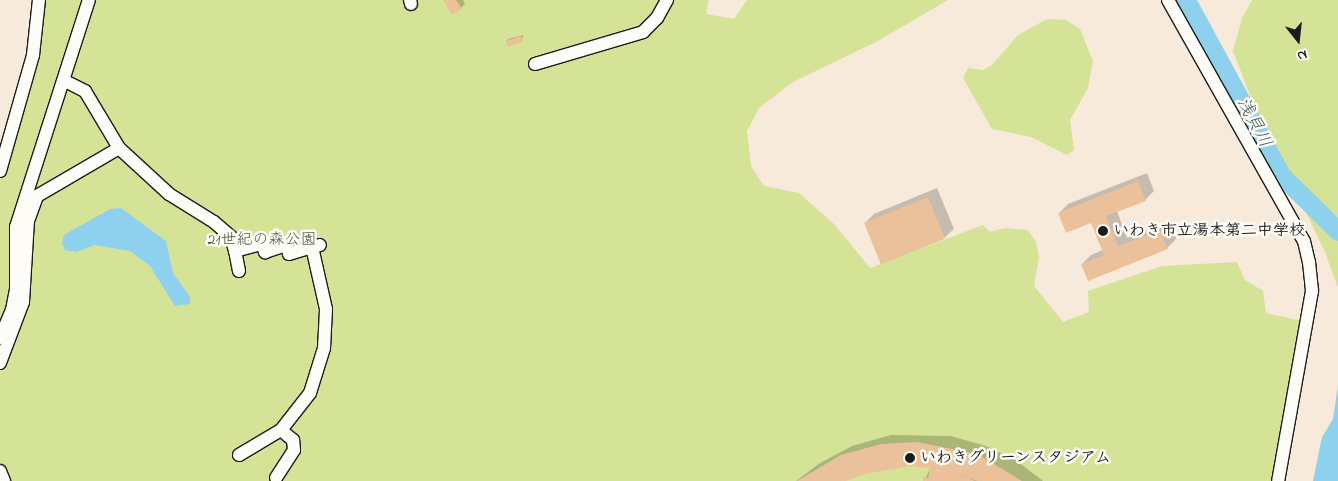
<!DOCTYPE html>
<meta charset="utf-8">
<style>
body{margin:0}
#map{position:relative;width:1338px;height:481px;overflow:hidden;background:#f7eadb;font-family:"Indie Flower","Klee One",sans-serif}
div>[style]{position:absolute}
.green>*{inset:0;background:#d5e396}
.water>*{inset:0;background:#8ed1ef}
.shadow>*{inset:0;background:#0003}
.river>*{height:19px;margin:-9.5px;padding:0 9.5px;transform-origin:9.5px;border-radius:9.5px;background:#8ed1ef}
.building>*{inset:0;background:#eac19a;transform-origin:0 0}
.roads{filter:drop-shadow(1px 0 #1c1c1c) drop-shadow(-1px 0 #1c1c1c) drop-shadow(0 1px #1c1c1c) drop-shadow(0 -1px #1c1c1c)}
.minor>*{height:12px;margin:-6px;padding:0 6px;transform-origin:6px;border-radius:6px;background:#fdfcf7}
.dots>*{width:14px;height:14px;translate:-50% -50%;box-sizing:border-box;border:2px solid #fdfcf7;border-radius:50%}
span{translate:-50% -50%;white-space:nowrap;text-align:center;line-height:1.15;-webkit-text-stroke:5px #fdfcf7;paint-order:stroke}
.poi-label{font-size:16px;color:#1c1c1c;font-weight:700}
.left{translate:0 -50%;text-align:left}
.park-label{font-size:16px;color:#545841}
.water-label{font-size:18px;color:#445b66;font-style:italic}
.north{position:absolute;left:1273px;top:15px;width:50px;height:50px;-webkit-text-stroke:4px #fdfcf7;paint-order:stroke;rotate:164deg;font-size:14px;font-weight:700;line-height:20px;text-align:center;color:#1c1c1c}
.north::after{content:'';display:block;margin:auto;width:18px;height:22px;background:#1c1c1c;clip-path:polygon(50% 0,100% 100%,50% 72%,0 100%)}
</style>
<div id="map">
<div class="green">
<i style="clip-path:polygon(39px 0,709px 0,706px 14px,734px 19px,747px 0,948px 0,878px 41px,793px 82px,759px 108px,747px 131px,751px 166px,764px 186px,799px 193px,835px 225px,870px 268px,983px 225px,990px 232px,1005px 228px,1028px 230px,1036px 242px,1039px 257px,1034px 286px,1063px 322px,1089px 312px,1088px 291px,1162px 266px,1237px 262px,1245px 280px,1263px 291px,1266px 313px,1307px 322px,1278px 481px,0 481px,0 171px,33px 55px)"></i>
<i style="clip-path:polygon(1252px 0,1338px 0,1338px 288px,1325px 252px,1251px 98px,1233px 51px,1242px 18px)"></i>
<i style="clip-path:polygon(1047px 19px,1066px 20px,1080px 29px,1093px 61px,1088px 88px,1070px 120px,1074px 150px,1067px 155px,1031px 137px,992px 129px,963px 78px,968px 68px,983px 70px,992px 65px,1018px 35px)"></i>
</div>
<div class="water">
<i style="clip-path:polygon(121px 208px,166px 241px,173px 273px,190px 297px,190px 304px,175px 306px,150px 266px,130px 251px,94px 245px,77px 252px,65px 250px,62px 243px,64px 235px,110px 209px)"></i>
<i style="clip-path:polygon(1338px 385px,1338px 481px,1313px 481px,1322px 437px,1333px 419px)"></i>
</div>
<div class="shadow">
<i style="clip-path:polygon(444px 0,463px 0,465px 4px,461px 8px)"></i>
<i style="clip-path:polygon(523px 35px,522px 41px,506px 41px,508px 39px)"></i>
<i style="clip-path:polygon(1147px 173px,1154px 191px,1145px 200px,1117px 211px,1127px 238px,1169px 221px,1176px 239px,1167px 248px,1082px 264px,1091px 255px,1103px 250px,1092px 221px,1059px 213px,1068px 204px)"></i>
<i style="clip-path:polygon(937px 188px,954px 229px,944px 238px,865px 223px,874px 214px)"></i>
<i style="clip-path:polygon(891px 435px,951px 436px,986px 446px,1017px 461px,1043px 481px,924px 481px,931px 467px,909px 464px,864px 473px,844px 481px,796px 481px,820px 463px,852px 446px)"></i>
</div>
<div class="river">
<i style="left:1186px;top:0;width:199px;rotate:61.5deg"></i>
<i style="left:1281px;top:175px;width:80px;rotate:44.5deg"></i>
</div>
<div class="building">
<i style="clip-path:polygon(443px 0,456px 0,462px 9px,452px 15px)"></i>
<i style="left:521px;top:36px;width:6px;height:16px;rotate:72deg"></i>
<i style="clip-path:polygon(1138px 181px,1146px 201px,1106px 216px,1118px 246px,1160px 230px,1168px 249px,1088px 281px,1081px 264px,1104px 255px,1091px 223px,1066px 233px,1058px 213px)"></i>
<i style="left:928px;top:197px;width:45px;height:69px;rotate:68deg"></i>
<i style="clip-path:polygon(917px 442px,977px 454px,1022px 481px,977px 481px,960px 474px,975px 481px,923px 481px,923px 477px,928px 478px,930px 468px,939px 469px,910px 466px,864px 474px,846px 481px,797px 481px,841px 455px,881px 444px)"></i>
</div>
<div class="roads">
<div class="minor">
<i style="left:410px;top:0;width:4px;rotate:76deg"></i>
<i style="left:1168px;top:0;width:277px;rotate:60.6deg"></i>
<i style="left:1304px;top:241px;width:22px;rotate:77deg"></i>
<i style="left:1309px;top:262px;width:29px;rotate:84deg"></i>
<i style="left:1312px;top:291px;width:193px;rotate:100.1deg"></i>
<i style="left:535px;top:64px;width:113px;rotate:-16.5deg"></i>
<i style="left:643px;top:32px;width:20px;rotate:-45deg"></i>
<i style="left:657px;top:18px;width:21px;rotate:-61deg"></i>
<i style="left:69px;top:83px;width:18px;rotate:27deg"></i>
<i style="left:85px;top:91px;width:66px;rotate:59.2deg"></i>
<i style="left:119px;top:148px;width:68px;rotate:42.6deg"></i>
<i style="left:169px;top:194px;width:53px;rotate:31.9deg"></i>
<i style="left:214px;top:222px;width:23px;rotate:41deg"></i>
<i style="left:231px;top:237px;width:15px;rotate:74deg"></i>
<i style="left:0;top:171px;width:121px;rotate:-74.1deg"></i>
<i style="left:33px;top:55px;width:55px;rotate:-83.8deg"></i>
<i style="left:261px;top:239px;width:14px;rotate:73deg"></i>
<i style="left:265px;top:252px;width:23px;rotate:-18deg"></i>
<i style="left:287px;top:245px;width:9px;rotate:77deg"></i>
<i style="left:289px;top:254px;width:24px;rotate:-17deg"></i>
<i style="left:239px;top:271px;width:20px;rotate:-101deg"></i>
<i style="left:235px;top:251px;width:28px;rotate:-15deg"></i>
<i style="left:0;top:338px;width:30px;rotate:-67deg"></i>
<i style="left:12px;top:310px;width:21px;rotate:-79deg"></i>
<i style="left:16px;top:289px;width:62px;rotate:-90deg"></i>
<i style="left:16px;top:227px;width:238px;rotate:-72.2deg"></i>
<i style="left:0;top:363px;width:65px;rotate:-69.3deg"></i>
<i style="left:23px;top:302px;width:81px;rotate:-86.5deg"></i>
<i style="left:28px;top:221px;width:27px;rotate:-70deg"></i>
<i style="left:37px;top:196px;width:95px;rotate:-30.3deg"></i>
<i style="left:281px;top:430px;width:47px;rotate:-51.9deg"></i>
<i style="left:310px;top:393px;width:47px;rotate:-72.7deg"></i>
<i style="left:324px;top:348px;width:39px;rotate:-87deg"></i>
<i style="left:326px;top:309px;width:64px;rotate:-102.7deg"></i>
<i style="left:312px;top:247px;width:8px;rotate:-14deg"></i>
<i style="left:239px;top:455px;width:49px;rotate:-30.8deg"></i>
<i style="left:281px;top:430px;width:16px;rotate:40deg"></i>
<i style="left:293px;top:440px;width:10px;rotate:84deg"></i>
<i style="left:294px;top:450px;width:33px;rotate:123deg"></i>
<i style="left:0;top:471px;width:11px;rotate:68deg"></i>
</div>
</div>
<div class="dots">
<i style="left:1103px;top:231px;background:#1c1c1c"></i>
<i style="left:910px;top:458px;background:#1c1c1c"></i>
</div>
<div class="poi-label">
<span class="left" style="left:1113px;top:231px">いわき市立湯本第二中学校</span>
<span class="left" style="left:920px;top:458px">いわきグリーンスタジアム</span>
</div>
<div class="park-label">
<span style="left:262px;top:240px">21世紀の森公園</span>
</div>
<div class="water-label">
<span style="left:1253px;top:123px;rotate:62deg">浅貝川</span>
</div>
<div class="north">N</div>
</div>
